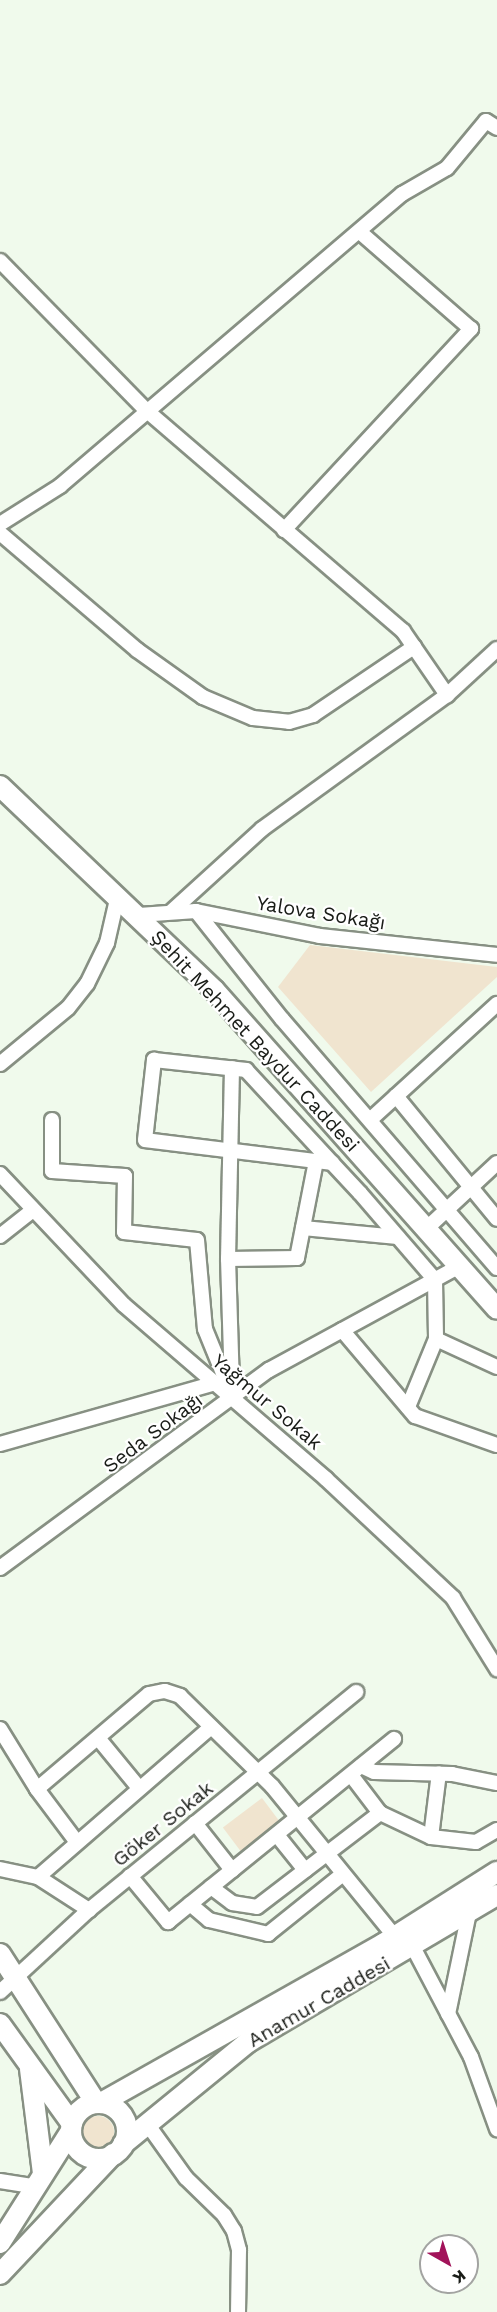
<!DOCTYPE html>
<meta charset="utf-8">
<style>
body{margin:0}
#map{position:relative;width:497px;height:2312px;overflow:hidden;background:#f0faec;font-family:"Work Sans",sans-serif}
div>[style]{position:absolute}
.green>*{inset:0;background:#f0e4cf;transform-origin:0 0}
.round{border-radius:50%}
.roads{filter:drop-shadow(2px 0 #879083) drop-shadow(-2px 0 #879083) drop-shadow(0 2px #879083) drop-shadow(0 -2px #879083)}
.street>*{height:14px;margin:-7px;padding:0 7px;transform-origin:7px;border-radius:7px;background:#fff}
.secondary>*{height:20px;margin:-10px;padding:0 10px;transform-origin:10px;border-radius:10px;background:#fff}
.secondary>.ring{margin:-10px;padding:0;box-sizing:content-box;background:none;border:20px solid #fff;border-radius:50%}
span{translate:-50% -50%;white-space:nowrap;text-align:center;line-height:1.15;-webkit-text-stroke:4.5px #fff;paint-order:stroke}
.street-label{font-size:20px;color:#191c17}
.north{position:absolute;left:419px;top:2234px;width:60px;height:60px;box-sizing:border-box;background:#fff;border:2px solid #a3a4a2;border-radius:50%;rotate:141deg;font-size:16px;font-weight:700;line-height:24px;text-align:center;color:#191c17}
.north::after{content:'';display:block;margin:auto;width:21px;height:27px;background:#a2135a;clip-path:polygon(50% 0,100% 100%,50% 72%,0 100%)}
</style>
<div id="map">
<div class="green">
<i style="clip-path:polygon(310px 945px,497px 967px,497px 977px,371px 1092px,278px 987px)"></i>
<i style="left:262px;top:1798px;width:34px;height:49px;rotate:53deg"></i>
<i class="round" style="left:82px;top:2116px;width:32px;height:32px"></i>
</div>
<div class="roads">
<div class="street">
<i style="left:0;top:261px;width:209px;rotate:45.6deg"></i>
<i style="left:146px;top:410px;width:339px;rotate:40.7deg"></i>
<i style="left:403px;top:631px;width:78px;rotate:55.5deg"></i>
<i style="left:0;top:524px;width:71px;rotate:-32.3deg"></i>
<i style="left:60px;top:486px;width:450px;rotate:-40.5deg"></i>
<i style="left:402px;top:194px;width:52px;rotate:-30deg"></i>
<i style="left:447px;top:168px;width:61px;rotate:-50.3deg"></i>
<i style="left:486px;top:121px;width:13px;rotate:32deg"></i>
<i style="left:284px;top:530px;width:275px;rotate:-47.1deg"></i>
<i style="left:471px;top:329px;width:146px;rotate:-138.9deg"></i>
<i style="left:0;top:533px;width:180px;rotate:40.5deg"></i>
<i style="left:137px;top:650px;width:81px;rotate:35.5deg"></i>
<i style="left:203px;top:697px;width:54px;rotate:22.8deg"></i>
<i style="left:253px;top:718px;width:36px;rotate:6deg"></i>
<i style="left:289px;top:722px;width:25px;rotate:-16deg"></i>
<i style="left:313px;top:715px;width:122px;rotate:-34deg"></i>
<i style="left:172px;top:911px;width:122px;rotate:-42.3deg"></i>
<i style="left:262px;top:829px;width:228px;rotate:-35.9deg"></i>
<i style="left:447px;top:695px;width:68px;rotate:-42.6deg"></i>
<i style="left:196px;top:911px;width:138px;rotate:51.5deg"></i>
<i style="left:282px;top:1019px;width:329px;rotate:49.2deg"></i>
<i style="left:139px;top:915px;width:57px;rotate:-4deg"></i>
<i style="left:196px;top:911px;width:126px;rotate:11.4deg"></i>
<i style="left:320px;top:936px;width:178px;rotate:6.1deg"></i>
<i style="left:0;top:1064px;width:88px;rotate:-39.5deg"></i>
<i style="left:68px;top:1008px;width:31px;rotate:-52deg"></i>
<i style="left:87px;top:984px;width:46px;rotate:-64deg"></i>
<i style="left:107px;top:943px;width:49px;rotate:-77.1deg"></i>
<i style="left:396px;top:1096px;width:159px;rotate:50.6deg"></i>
<i style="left:371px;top:1119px;width:171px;rotate:-42.4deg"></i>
<i style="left:52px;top:1120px;width:51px;rotate:90deg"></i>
<i style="left:52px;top:1171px;width:73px;rotate:3.9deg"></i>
<i style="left:125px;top:1176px;width:56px;rotate:91deg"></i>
<i style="left:124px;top:1232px;width:73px;rotate:6.3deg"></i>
<i style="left:197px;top:1240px;width:89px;rotate:84.9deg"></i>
<i style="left:205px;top:1329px;width:71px;rotate:67.8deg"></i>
<i style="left:332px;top:1163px;width:188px;rotate:-173deg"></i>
<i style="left:145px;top:1140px;width:81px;rotate:-83.6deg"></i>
<i style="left:154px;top:1060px;width:93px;rotate:6.2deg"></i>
<i style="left:246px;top:1070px;width:127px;rotate:47.2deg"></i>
<i style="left:332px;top:1163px;width:41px;rotate:47deg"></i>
<i style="left:360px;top:1193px;width:115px;rotate:49.2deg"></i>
<i style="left:435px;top:1280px;width:59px;rotate:89deg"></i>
<i style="left:436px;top:1339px;width:74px;rotate:112.4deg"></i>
<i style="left:0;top:1174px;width:180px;rotate:46.6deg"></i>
<i style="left:124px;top:1305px;width:267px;rotate:40.7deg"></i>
<i style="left:326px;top:1479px;width:174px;rotate:43.1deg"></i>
<i style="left:453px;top:1598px;width:84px;rotate:58.2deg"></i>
<i style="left:303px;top:1228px;width:95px;rotate:5.4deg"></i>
<i style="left:426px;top:1229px;width:97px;rotate:-42.9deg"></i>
<i style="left:0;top:1236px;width:42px;rotate:-38.2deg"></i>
<i style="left:228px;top:1259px;width:69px;rotate:-0.8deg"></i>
<i style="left:297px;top:1258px;width:99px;rotate:-78.9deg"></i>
<i style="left:342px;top:1330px;width:113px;rotate:49.7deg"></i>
<i style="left:415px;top:1416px;width:87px;rotate:19.5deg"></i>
<i style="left:436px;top:1339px;width:67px;rotate:24.7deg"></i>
<i style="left:232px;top:1386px;width:127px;rotate:-91.8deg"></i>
<i style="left:228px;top:1259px;width:191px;rotate:-88.8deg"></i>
<i style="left:0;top:1444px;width:223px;rotate:-15.8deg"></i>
<i style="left:0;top:1568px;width:334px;rotate:-36.4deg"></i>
<i style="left:269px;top:1370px;width:217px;rotate:-28.6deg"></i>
<i style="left:0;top:1729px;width:70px;rotate:58.3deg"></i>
<i style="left:98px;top:1738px;width:65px;rotate:50.6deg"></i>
<i style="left:361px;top:1766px;width:14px;rotate:25deg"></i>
<i style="left:374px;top:1772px;width:78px;rotate:1.5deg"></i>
<i style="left:452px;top:1774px;width:46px;rotate:11.3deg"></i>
<i style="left:351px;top:1775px;width:48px;rotate:52.7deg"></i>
<i style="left:195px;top:1823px;width:60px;rotate:51.8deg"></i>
<i style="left:277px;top:1835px;width:45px;rotate:51.3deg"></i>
<i style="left:431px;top:1837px;width:64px;rotate:-82.9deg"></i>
<i style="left:76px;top:1841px;width:65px;rotate:-126.9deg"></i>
<i style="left:37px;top:1789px;width:147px;rotate:-40.3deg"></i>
<i style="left:149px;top:1694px;width:16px;rotate:-11deg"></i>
<i style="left:165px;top:1691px;width:16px;rotate:18deg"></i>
<i style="left:180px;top:1696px;width:129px;rotate:44.4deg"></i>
<i style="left:272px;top:1786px;width:195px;rotate:50.8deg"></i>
<i style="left:395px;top:1937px;width:21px;rotate:29deg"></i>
<i style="left:413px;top:1947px;width:124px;rotate:62.2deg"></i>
<i style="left:471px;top:2057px;width:77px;rotate:70.1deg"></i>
<i style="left:0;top:1869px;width:39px;rotate:12deg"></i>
<i style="left:38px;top:1877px;width:61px;rotate:32.9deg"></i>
<i style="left:130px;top:1876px;width:60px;rotate:50.4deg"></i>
<i style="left:168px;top:1922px;width:291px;rotate:-39deg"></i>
<i style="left:38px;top:1877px;width:229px;rotate:-40.9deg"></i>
<i style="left:211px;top:1887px;width:26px;rotate:37deg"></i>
<i style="left:232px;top:1903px;width:25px;rotate:9deg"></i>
<i style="left:257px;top:1907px;width:155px;rotate:-37.4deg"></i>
<i style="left:380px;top:1813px;width:56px;rotate:25.2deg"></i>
<i style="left:431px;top:1837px;width:45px;rotate:6.3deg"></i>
<i style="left:476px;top:1842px;width:24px;rotate:-30deg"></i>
<i style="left:190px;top:1904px;width:25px;rotate:40deg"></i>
<i style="left:209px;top:1920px;width:61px;rotate:13.3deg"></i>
<i style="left:268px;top:1934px;width:96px;rotate:-38.7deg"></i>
<i style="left:0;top:1992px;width:121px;rotate:-42.7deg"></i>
<i style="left:89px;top:1910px;width:345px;rotate:-39.2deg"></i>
<i style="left:448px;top:2014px;width:103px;rotate:-78.3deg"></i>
<i style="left:148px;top:2125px;width:65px;rotate:54.4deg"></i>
<i style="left:186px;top:2178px;width:53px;rotate:44.2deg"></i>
<i style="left:224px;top:2215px;width:19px;rotate:58deg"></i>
<i style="left:234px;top:2231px;width:20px;rotate:75deg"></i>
<i style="left:239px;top:2250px;width:62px;rotate:90.9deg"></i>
<i style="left:0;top:2181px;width:37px;rotate:9deg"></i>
</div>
<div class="secondary">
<i style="left:0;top:786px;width:296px;rotate:43.6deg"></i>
<i style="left:214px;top:990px;width:426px;rotate:48.4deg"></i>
<i style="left:0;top:1954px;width:177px;rotate:57.2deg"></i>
<i style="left:0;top:2024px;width:123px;rotate:54.2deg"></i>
<i style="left:30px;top:2069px;width:106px;rotate:82.9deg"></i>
<i style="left:101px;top:2103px;width:324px;rotate:-29.4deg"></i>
<i style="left:383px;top:1944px;width:135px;rotate:-32.3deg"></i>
<i class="ring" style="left:71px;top:2103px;width:36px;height:36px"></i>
<i style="left:123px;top:2144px;width:161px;rotate:-39.2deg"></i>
<i style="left:248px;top:2042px;width:289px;rotate:-30.6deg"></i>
<i style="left:0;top:2243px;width:133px;rotate:-57.6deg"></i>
<i style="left:0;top:2274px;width:165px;rotate:-46.7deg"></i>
</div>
</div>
<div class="street-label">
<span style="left:321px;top:913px;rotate:9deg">Yalova Sokağı</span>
<span style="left:255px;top:1041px;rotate:47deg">Şehit Mehmet Baydur Caddesi</span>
<span style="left:267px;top:1402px;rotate:40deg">Yağmur Sokak</span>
<span style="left:153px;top:1433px;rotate:-37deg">Seda Sokağı</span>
<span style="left:163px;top:1824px;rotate:-39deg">Göker Sokak</span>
<span style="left:319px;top:2002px;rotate:-30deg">Anamur Caddesi</span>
</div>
<div class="north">K</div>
</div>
